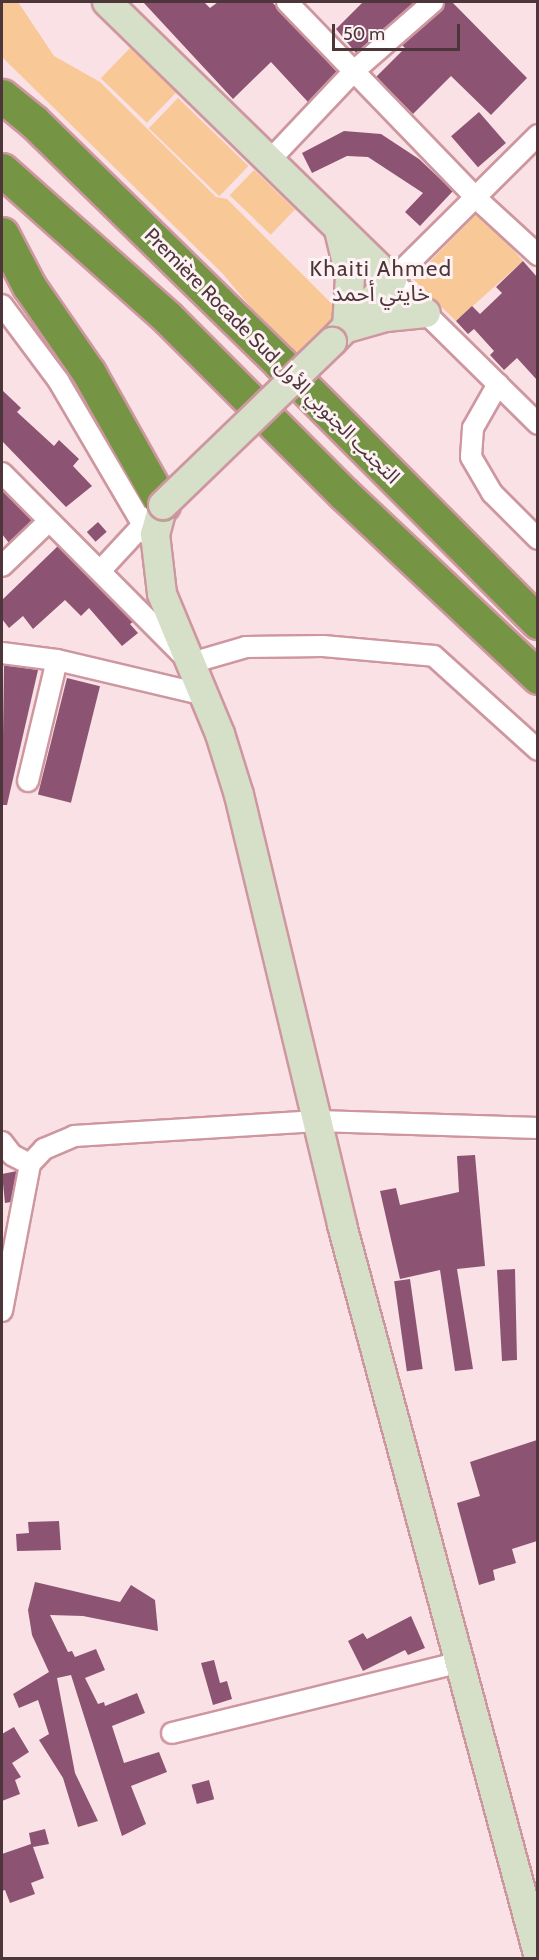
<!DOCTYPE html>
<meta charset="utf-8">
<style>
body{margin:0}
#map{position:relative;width:539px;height:1960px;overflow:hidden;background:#f9e1e5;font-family:Cabin,"Noto Sans Arabic",sans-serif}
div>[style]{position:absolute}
.green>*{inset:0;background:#f8c897;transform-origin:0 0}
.building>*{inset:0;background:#8c5472;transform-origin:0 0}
.roads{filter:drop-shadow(2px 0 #ce97a0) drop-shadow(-2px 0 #ce97a0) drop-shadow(0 2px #ce97a0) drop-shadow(0 -2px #ce97a0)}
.minor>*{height:20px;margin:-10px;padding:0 10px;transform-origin:10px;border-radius:10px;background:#fff}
.secondary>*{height:28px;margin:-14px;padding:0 14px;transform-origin:14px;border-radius:14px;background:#d6dfc7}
.motorway>*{height:33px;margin:-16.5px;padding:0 16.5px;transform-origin:16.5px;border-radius:16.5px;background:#759545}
.bridges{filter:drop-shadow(2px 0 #ce97a0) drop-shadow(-2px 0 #ce97a0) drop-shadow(0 2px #ce97a0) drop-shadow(0 -2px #ce97a0)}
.secondary-bridge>*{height:28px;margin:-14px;padding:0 14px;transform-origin:14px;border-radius:14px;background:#d6dfc7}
span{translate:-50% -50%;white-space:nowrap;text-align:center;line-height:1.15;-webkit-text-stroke:6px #fef2f4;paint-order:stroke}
.street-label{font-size:20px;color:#4d363a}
.quarter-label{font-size:22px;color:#4d363a;letter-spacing:1.5px}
.frame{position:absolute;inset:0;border:3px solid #4d363a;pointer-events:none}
.scale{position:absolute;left:332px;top:24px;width:128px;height:27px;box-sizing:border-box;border:3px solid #4d363a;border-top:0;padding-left:8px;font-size:18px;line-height:21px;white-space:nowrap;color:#4d363a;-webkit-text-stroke:4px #fef2f4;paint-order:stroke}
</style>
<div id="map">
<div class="green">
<i style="clip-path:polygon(2px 2px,18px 2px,54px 56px,100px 82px,216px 197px,227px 199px,343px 315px,294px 359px,223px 274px,2px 57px)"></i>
<i style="left:130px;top:48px;width:64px;height:42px;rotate:44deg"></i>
<i style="left:178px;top:98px;width:98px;height:42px;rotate:44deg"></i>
<i style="left:254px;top:170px;width:57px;height:35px;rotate:44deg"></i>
<i style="clip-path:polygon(479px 211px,523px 261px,456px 321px,413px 279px)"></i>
</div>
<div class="building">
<i style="clip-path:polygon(143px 2px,204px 2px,210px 8px,218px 2px,272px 2px,337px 72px,308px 102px,271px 62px,233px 99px)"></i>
<i style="clip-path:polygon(363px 2px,415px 2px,356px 53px,336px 29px)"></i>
<i style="clip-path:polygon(445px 2px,452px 2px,527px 78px,491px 115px,451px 76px,413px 114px,376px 77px,405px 48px,402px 45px,441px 11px)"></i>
<i style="left:479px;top:112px;width:41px;height:37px;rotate:49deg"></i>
<i style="clip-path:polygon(344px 131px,381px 134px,419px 159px,453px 191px,420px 226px,405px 212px,423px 193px,368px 157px,347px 156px,312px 173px,302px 153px)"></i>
<i style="clip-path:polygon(523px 261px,537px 277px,537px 380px,517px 358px,504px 370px,490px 355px,494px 351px,474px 329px,468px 334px,456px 321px,472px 306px,480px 314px,502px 293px,496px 287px)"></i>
<i style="clip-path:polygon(2px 390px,21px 408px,17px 412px,54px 446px,59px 440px,79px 459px,73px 466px,92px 486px,66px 507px,2px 441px)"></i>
<i style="clip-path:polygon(2px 490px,32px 520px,9px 543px,2px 534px)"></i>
<i style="left:98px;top:522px;width:13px;height:15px;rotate:48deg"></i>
<i style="clip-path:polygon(58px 546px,133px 622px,130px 624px,138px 633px,122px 646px,89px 608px,81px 616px,65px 600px,33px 629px,23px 616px,9px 628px,2px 619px,2px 600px)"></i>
<i style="clip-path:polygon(4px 665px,38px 670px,7px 805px,2px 805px)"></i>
<i style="left:67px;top:678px;width:34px;height:120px;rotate:14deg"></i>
<i style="clip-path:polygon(475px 1155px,485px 1266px,457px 1269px,473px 1369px,455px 1371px,440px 1270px,400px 1279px,380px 1191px,396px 1188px,400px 1205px,459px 1192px,457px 1156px)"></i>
<i style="clip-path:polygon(17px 1171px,11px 1202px,5px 1203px,2px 1174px)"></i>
<i style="clip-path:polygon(515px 1269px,517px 1360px,502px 1361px,497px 1270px)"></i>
<i style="left:410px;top:1279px;width:91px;height:16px;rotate:82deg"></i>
<i style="clip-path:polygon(537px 1440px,537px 1541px,512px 1549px,516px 1563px,493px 1570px,495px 1580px,479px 1585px,457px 1503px,480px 1496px,470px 1462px)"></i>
<i style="clip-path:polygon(59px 1521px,61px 1550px,17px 1551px,16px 1534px,29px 1533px,28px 1522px)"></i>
<i style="clip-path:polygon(35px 1582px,120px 1602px,131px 1585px,155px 1600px,158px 1631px,83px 1616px,50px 1615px,68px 1652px,72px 1651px,75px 1657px,96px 1649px,105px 1670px,85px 1678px,98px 1704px,104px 1702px,105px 1706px,137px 1693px,145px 1713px,112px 1726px,124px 1763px,159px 1752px,167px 1772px,131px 1786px,146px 1824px,122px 1836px,71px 1675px,57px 1678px,75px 1773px,98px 1821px,78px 1827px,63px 1778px,39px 1740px,49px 1734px,38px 1700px,19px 1708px,13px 1694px,49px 1672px,32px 1635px,28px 1610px)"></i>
<i style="clip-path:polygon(411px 1616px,425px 1648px,408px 1655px,405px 1650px,363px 1671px,348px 1641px,363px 1633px,367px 1639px)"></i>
<i style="clip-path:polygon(214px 1660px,220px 1683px,227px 1681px,232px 1699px,213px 1705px,201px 1663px)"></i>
<i style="clip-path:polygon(14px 1727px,29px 1752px,12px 1763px,21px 1777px,15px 1780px,20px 1794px,2px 1801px,2px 1734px)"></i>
<i style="left:209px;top:1780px;width:20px;height:18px;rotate:75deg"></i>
<i style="clip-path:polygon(45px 1829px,49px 1844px,33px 1847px,44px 1878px,31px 1883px,35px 1894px,10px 1903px,5px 1890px,2px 1891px,2px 1854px,31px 1844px,29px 1833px)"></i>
</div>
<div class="roads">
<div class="minor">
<i style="left:287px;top:2px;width:274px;rotate:46deg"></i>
<i style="left:477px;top:199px;width:83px;rotate:42.6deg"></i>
<i style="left:538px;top:135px;width:206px;rotate:135.2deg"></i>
<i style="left:392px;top:280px;width:205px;rotate:44.6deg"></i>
<i style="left:269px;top:161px;width:124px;rotate:-46.6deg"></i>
<i style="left:354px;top:71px;width:105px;rotate:-41.1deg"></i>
<i style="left:2px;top:305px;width:94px;rotate:53.3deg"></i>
<i style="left:58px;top:380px;width:194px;rotate:59.6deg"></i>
<i style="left:498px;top:384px;width:51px;rotate:119.6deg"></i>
<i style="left:473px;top:428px;width:29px;rotate:94deg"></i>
<i style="left:471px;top:457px;width:42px;rotate:59.7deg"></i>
<i style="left:492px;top:493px;width:65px;rotate:45deg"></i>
<i style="left:2px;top:473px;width:268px;rotate:45.2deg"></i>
<i style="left:191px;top:663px;width:57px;rotate:-16.2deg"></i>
<i style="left:246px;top:647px;width:77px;rotate:-0.7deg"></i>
<i style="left:323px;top:646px;width:111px;rotate:5.1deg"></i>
<i style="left:434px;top:656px;width:140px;rotate:42.1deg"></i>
<i style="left:2px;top:566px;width:65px;rotate:-43.8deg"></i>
<i style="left:101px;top:570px;width:75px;rotate:-47.2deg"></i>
<i style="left:2px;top:653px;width:55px;rotate:7.3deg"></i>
<i style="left:57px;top:660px;width:152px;rotate:13.3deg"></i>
<i style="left:28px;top:781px;width:124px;rotate:-76.5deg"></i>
<i style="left:2px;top:1142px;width:16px;rotate:52deg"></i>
<i style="left:12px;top:1155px;width:20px;rotate:27deg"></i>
<i style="left:2px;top:1311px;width:150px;rotate:-79.2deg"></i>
<i style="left:30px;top:1164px;width:21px;rotate:-47deg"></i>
<i style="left:44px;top:1149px;width:33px;rotate:-23deg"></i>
<i style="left:74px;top:1136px;width:244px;rotate:-3.5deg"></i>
<i style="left:318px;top:1121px;width:220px;rotate:1.8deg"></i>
<i style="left:172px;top:1733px;width:297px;rotate:-13.8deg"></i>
</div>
<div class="secondary">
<i style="left:107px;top:2px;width:398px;rotate:44.3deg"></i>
<i style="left:392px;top:280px;width:86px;rotate:134.1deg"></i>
<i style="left:339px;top:230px;width:47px;rotate:76.6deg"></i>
<i style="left:350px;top:276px;width:52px;rotate:93.3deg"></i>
<i style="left:347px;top:328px;width:41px;rotate:-15.8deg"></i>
<i style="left:386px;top:317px;width:40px;rotate:-5.7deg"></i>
<i style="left:163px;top:505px;width:30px;rotate:105deg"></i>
<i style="left:155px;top:534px;width:60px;rotate:83.3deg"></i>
<i style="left:162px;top:594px;width:152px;rotate:67.5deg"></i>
<i style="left:220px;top:734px;width:64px;rotate:72.7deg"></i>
<i style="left:239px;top:795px;width:442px;rotate:76.5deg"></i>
<i style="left:342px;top:1225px;width:755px;rotate:74.95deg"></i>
</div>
<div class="motorway">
<i style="left:2px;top:96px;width:40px;rotate:39deg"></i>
<i style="left:33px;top:121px;width:346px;rotate:44.4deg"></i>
<i style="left:280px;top:363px;width:366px;rotate:45.1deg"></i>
<i style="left:2px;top:170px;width:222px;rotate:41.7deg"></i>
<i style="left:168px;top:318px;width:249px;rotate:45deg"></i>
<i style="left:344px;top:494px;width:267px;rotate:43.3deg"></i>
<i style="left:2px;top:234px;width:59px;rotate:62.6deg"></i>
<i style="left:29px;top:286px;width:106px;rotate:55.4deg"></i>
<i style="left:89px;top:373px;width:151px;rotate:60.7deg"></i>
</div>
</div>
<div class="bridges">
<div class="secondary-bridge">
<i style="left:163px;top:505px;width:235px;rotate:-44deg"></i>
</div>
</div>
<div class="street-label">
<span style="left:272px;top:356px;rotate:45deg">Première Rocade Sud التجنب الجنوبي الأول</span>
</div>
<div class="quarter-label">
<span style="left:381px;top:281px">Khaiti Ahmed<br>خايتي أحمد</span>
</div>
<div class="frame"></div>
<div class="scale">50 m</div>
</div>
